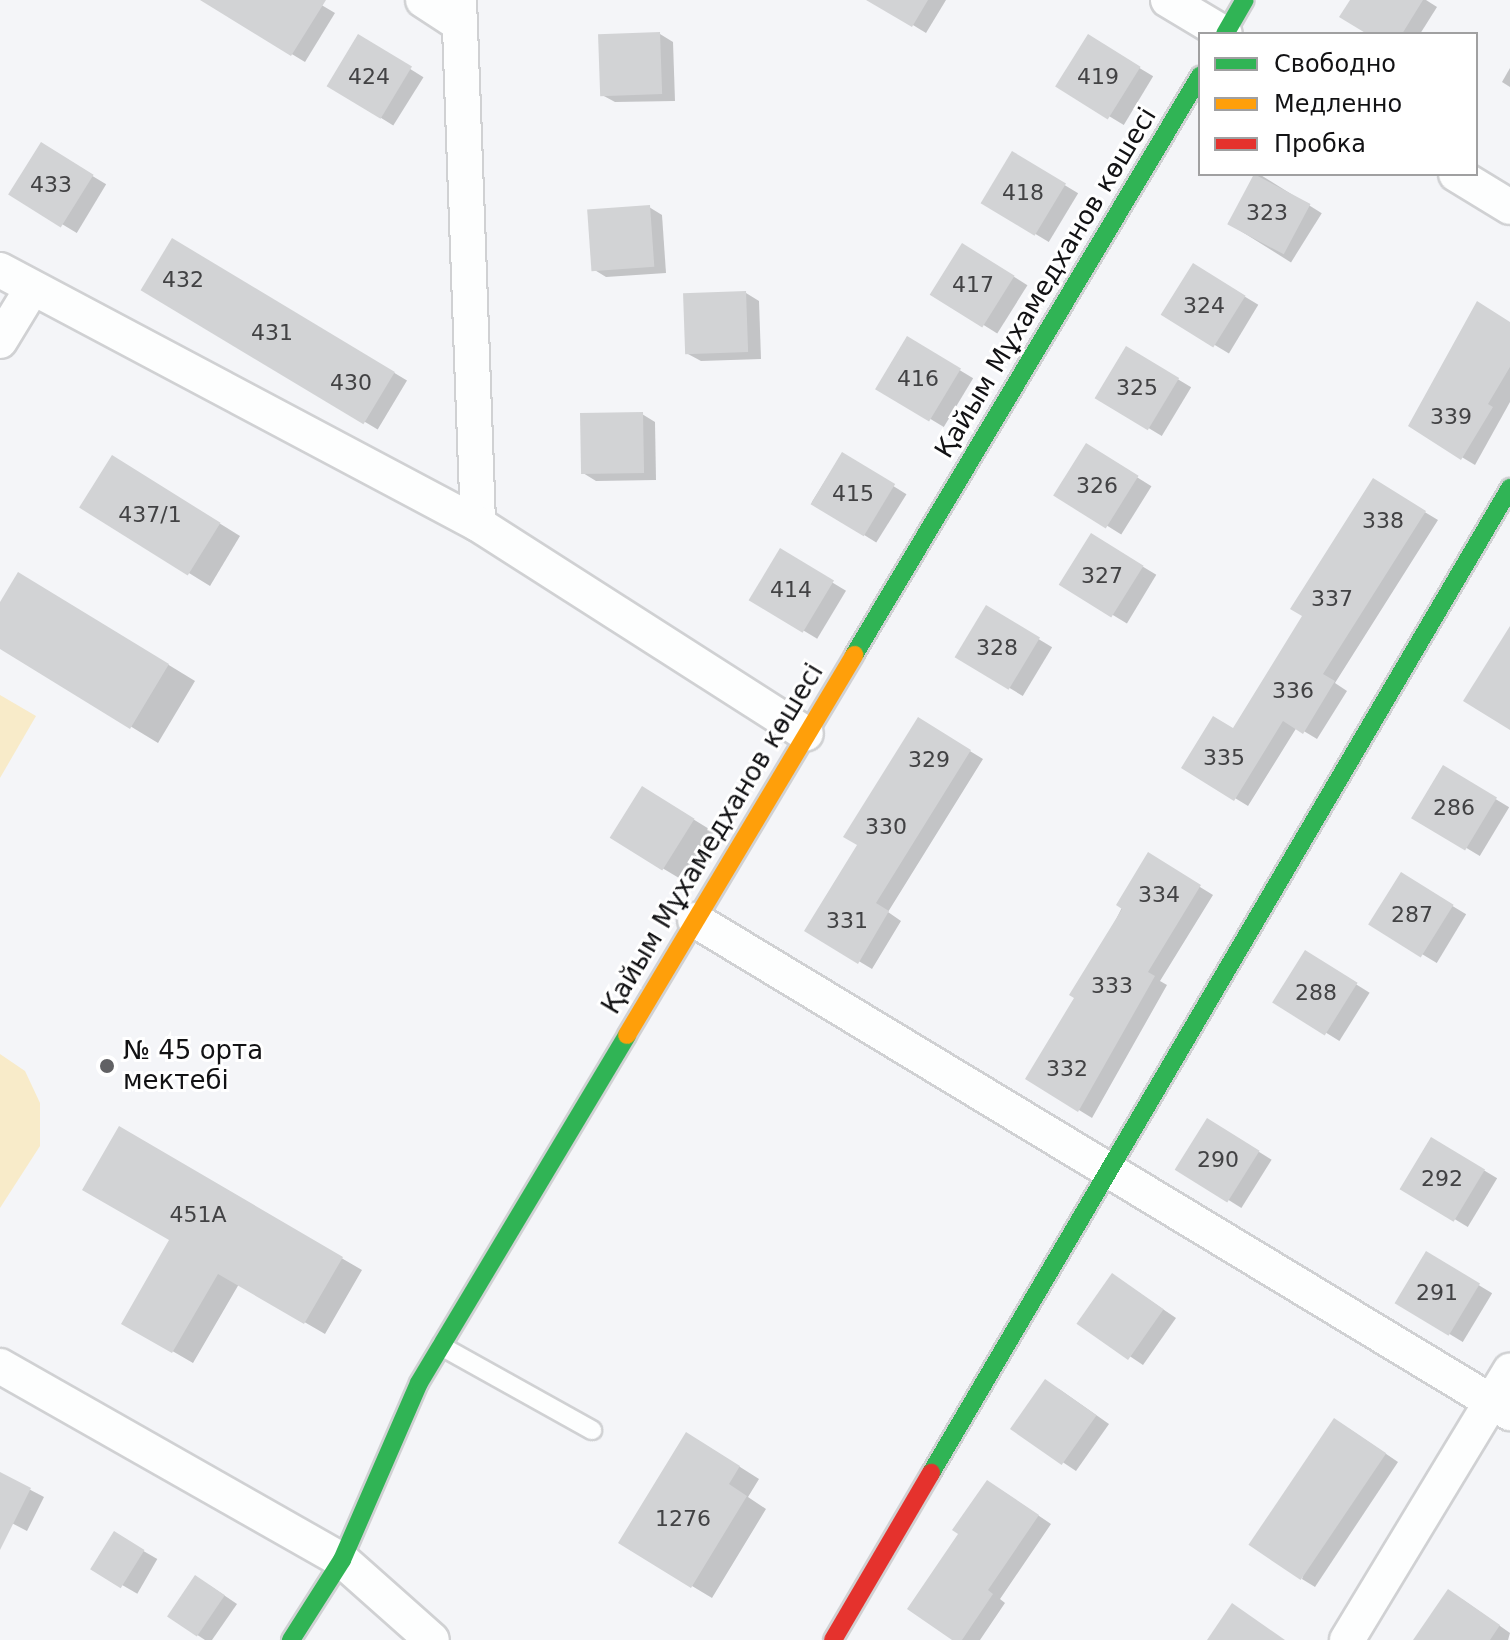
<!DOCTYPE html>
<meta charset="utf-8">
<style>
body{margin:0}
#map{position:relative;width:1510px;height:1640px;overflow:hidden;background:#f4f5f8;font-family:"DejaVu Sans",sans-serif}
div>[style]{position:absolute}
.green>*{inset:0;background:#f8ebc9}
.shadow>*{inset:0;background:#0003;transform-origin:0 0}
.building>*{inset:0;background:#d2d3d5;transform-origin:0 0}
.roads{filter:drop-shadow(2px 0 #d0d1d3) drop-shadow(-2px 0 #d0d1d3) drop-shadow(0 2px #d0d1d3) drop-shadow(0 -2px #d0d1d3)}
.lane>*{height:18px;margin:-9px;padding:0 9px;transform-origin:9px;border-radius:9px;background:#fdfefe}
.street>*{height:34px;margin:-17px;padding:0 17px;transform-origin:17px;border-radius:17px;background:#fdfefe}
.fast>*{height:18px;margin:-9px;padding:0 9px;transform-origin:9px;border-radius:9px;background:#30b455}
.slow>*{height:18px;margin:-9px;padding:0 9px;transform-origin:9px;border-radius:9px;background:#ff9f0a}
.jam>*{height:18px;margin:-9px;padding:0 9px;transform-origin:9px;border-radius:9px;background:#e5322d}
.dots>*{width:22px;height:22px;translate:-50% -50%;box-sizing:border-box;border:4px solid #fff;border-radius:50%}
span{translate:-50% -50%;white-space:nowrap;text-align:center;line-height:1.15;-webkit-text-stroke:6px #fff;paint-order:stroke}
.number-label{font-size:22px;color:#424244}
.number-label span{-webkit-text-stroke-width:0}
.street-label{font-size:26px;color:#121214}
.poi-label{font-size:26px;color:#121214}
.left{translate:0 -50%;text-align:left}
.legend{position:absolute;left:1198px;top:32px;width:280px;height:144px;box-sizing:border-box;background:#fff;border:2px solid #a0a0a1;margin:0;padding:10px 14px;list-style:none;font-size:24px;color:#121214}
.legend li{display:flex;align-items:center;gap:16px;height:40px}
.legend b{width:40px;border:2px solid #a0a0a1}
</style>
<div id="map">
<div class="green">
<i style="clip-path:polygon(0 695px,36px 716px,0 778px)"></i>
<i style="clip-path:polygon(0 1054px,25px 1071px,40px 1103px,40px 1146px,0 1208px)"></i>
</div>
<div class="shadow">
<i style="clip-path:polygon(202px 0,313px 0,335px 13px,305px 62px)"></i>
<i style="clip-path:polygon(872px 0,946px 0,926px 33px)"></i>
<i style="clip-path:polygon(1352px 0,1426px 0,1437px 7px,1420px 34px,1371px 34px)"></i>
<i style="clip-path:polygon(660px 34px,673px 42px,675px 101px,615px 102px,602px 95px)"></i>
<i style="left:359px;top:37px;width:76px;height:57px;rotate:32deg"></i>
<i style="left:1088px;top:37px;width:76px;height:57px;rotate:31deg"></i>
<i style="clip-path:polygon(1510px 68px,1510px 87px,1502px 82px)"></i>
<i style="left:41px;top:145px;width:76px;height:57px;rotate:31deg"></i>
<i style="left:1013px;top:154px;width:76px;height:57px;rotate:31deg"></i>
<i style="left:1259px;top:174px;width:74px;height:58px;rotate:32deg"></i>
<i style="clip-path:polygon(649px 207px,662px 215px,666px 273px,606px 277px,593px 269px)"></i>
<i style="left:173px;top:240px;width:273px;height:57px;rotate:31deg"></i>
<i style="left:963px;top:245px;width:76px;height:57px;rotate:32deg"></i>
<i style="left:1194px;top:266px;width:75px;height:57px;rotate:31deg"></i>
<i style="clip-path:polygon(746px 293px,759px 301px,761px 359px,701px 361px,688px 354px)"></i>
<i style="clip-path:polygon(1510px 324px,1510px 402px,1475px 465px,1410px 426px)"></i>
<i style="left:908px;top:339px;width:76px;height:57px;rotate:31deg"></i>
<i style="left:1126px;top:348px;width:76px;height:57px;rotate:31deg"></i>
<i style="clip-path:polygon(642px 414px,655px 422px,656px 480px,596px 481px,583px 473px)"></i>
<i style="left:1087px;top:446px;width:76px;height:57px;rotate:32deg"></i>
<i style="left:842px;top:454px;width:76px;height:57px;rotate:32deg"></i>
<i style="clip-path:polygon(132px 469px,240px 536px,210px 586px,82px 507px)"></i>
<i style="clip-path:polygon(1373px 481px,1438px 520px,1335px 683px,1347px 691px,1317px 739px,1297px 727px,1248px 806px,1184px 767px,1234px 730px,1304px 615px)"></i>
<i style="left:1092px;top:536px;width:75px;height:57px;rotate:31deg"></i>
<i style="left:780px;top:551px;width:77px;height:56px;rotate:31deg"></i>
<i style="clip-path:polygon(46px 590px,195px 681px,158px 743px,0 647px,0 606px)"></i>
<i style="left:987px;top:608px;width:76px;height:57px;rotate:31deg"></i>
<i style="clip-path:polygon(919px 720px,983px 759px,888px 912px,901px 921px,872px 969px,807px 930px,859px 845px)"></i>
<i style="left:1444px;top:768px;width:76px;height:57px;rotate:31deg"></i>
<i style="clip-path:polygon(662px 800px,714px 832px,684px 881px,612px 838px)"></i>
<i style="clip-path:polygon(1148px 855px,1213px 895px,1160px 981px,1167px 985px,1092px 1118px,1027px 1078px,1077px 998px)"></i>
<i style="left:1401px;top:875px;width:76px;height:57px;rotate:31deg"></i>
<i style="left:1306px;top:953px;width:75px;height:57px;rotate:32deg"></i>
<i style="left:1208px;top:1120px;width:75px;height:57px;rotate:32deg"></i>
<i style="clip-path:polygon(119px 1129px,362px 1270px,325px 1334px,239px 1284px,193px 1363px,124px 1323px,171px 1240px)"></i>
<i style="left:1432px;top:1139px;width:76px;height:57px;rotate:31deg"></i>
<i style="left:1427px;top:1254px;width:76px;height:57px;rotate:31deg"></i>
<i style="clip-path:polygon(1126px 1284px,1176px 1318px,1143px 1365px,1080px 1323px)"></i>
<i style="clip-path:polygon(1059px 1389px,1109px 1424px,1076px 1471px,1013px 1429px)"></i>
<i style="clip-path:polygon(1348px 1428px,1398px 1462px,1315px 1587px,1302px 1579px)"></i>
<i style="clip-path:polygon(707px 1446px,759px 1479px,748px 1497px,766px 1509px,712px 1598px,692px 1586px)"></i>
<i style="clip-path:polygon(0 1474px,44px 1497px,27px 1531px,0 1517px)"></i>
<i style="clip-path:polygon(1001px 1490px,1051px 1524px,1000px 1599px,1005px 1603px,980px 1640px,955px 1640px)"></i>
<i style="left:114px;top:1534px;width:50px;height:40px;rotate:30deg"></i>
<i style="clip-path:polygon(209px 1585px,237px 1604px,212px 1640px,205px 1640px,170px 1617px)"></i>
<i style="clip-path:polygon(1462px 1599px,1510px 1633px,1508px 1640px,1418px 1640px)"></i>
</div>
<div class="building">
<i style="clip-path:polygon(200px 0,326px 0,291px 56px)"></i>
<i style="clip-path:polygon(866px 0,928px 0,912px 27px)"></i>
<i style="clip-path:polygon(1350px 0,1423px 0,1402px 34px,1367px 34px,1339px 17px)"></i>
<i style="left:660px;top:32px;width:62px;height:62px;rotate:88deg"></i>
<i style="left:358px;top:34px;width:63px;height:61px;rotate:31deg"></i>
<i style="left:1088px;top:34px;width:62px;height:62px;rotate:32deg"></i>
<i style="left:41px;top:142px;width:62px;height:62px;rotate:32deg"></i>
<i style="left:1012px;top:151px;width:63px;height:61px;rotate:31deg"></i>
<i style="left:1254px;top:174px;width:64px;height:57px;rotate:28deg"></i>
<i style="left:650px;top:205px;width:62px;height:63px;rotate:86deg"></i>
<i style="left:172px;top:238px;width:260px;height:61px;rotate:31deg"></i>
<i style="left:962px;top:243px;width:62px;height:61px;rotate:32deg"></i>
<i style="left:1193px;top:263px;width:62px;height:61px;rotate:32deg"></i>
<i style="left:746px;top:291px;width:61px;height:63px;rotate:88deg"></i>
<i style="clip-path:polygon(1477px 301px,1510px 322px,1510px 367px,1488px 404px,1493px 407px,1461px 460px,1408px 426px)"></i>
<i style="left:907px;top:336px;width:63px;height:62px;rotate:31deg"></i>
<i style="left:1126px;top:346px;width:62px;height:61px;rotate:31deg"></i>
<i style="left:643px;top:412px;width:61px;height:63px;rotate:89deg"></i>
<i style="left:1086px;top:443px;width:62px;height:62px;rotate:32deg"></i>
<i style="left:842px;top:452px;width:62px;height:61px;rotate:31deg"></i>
<i style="left:112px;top:455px;width:128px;height:62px;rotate:32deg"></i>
<i style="clip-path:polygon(1373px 478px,1426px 511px,1323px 674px,1335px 681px,1303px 734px,1283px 721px,1234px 801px,1181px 768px,1213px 716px,1233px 728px,1302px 616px,1290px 609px)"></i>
<i style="left:1091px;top:533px;width:62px;height:61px;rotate:32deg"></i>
<i style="left:780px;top:548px;width:63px;height:61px;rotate:31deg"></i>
<i style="clip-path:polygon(18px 572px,169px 664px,130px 729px,0 649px,0 602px)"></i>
<i style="left:986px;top:605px;width:63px;height:61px;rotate:31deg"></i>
<i style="clip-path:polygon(1510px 626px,1510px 730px,1463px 701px)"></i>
<i style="clip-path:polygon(918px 717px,971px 750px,876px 903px,889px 911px,858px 964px,804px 931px,857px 845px,843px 837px)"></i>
<i style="left:1443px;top:765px;width:63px;height:62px;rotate:31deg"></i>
<i style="left:642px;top:786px;width:62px;height:61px;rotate:32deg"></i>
<i style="clip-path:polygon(1148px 852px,1201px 885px,1148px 972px,1155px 976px,1078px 1112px,1025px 1079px,1074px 998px,1069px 995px,1122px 909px,1116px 905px)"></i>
<i style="left:1401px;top:872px;width:62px;height:62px;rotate:32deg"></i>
<i style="left:1305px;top:950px;width:62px;height:62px;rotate:32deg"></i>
<i style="left:1207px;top:1118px;width:62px;height:61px;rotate:32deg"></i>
<i style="clip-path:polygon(119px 1126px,343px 1257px,304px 1324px,218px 1274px,172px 1353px,121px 1324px,169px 1240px,82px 1190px)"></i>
<i style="left:1431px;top:1137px;width:63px;height:61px;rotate:31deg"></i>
<i style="left:1426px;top:1251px;width:63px;height:61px;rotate:31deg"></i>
<i style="left:1112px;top:1273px;width:63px;height:62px;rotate:35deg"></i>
<i style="left:1045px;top:1379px;width:63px;height:61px;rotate:35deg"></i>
<i style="left:1334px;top:1418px;width:63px;height:153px;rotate:34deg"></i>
<i style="clip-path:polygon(686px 1432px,740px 1466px,729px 1484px,747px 1496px,691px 1588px,618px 1543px)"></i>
<i style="clip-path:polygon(0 1472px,31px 1488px,0 1550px)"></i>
<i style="clip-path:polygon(987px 1480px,1039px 1515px,988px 1590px,993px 1594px,962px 1640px,952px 1640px,907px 1609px,958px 1534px,952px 1530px)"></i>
<i style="left:114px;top:1531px;width:36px;height:45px;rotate:32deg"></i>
<i style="left:195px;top:1575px;width:36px;height:50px;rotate:34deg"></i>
<i style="clip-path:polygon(1448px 1589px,1500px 1625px,1490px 1640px,1413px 1640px)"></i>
<i style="clip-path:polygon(1232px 1603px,1285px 1640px,1207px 1640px)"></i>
</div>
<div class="roads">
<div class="lane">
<i style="left:441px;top:1346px;width:173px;rotate:29.1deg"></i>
</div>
<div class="street">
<i style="left:423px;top:0;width:42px;rotate:33.3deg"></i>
<i style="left:459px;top:0;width:524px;rotate:87.92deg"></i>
<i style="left:478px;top:524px;width:389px;rotate:32.6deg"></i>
<i style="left:1168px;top:0;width:66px;rotate:30.8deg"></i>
<i style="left:1456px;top:174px;width:63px;rotate:31.4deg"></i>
<i style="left:0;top:270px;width:541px;rotate:27.99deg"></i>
<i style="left:0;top:341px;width:60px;rotate:-58.7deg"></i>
<i style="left:695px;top:920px;width:953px;rotate:31.17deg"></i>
<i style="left:0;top:1366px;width:393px;rotate:29.6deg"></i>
<i style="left:342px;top:1560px;width:120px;rotate:41.6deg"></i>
<i style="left:1347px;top:1640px;width:315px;rotate:-58.8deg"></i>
</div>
<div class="fast">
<i style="left:1225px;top:34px;width:39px;rotate:-60deg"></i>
<i style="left:854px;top:655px;width:675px;rotate:-59.14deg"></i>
<i style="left:931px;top:1473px;width:1143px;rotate:-59.55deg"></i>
<i style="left:291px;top:1640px;width:95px;rotate:-57.5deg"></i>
<i style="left:342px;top:1560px;width:193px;rotate:-66.5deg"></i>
<i style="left:419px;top:1383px;width:405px;rotate:-59.1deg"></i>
</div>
<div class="slow">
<i style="left:627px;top:1035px;width:443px;rotate:-59.1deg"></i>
</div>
<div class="jam">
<i style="left:833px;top:1640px;width:194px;rotate:-59.6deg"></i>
</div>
</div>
<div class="dots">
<i style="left:107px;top:1066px;background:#616164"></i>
</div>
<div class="number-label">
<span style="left:369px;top:77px">424</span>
<span style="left:1098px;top:77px">419</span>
<span style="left:51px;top:185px">433</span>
<span style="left:1023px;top:193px">418</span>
<span style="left:1267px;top:213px">323</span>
<span style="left:183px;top:280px">432</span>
<span style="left:973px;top:285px">417</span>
<span style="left:1204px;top:306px">324</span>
<span style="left:272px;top:333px">431</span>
<span style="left:918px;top:379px">416</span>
<span style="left:351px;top:383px">430</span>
<span style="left:1137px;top:388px">325</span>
<span style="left:1451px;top:417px">339</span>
<span style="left:1097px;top:486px">326</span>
<span style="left:853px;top:494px">415</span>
<span style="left:150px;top:515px">437/1</span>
<span style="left:1383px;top:521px">338</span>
<span style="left:1102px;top:576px">327</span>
<span style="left:791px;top:590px">414</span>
<span style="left:1332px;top:599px">337</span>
<span style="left:997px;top:648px">328</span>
<span style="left:1293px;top:691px">336</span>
<span style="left:1224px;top:758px">335</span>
<span style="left:929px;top:760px">329</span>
<span style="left:1454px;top:808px">286</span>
<span style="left:886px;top:827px">330</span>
<span style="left:1159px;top:895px">334</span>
<span style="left:1412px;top:915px">287</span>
<span style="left:847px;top:921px">331</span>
<span style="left:1112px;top:986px">333</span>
<span style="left:1316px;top:993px">288</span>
<span style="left:1067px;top:1069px">332</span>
<span style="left:1218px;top:1160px">290</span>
<span style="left:1442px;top:1179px">292</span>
<span style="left:198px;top:1215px">451А</span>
<span style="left:1437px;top:1293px">291</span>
<span style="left:683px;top:1519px">1276</span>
</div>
<div class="street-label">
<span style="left:1046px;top:283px;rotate:-59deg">Қайым Мұхамедханов көшесі</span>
<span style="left:713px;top:839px;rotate:-59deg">Қайым Мұхамедханов көшесі</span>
</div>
<div class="poi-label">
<span class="left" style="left:123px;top:1066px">№ 45 орта<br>мектебі</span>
</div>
<ul class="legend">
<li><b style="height:10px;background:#30b455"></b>Свободно</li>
<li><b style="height:10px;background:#ff9f0a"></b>Медленно</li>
<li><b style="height:10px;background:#e5322d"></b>Пробка</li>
</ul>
</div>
